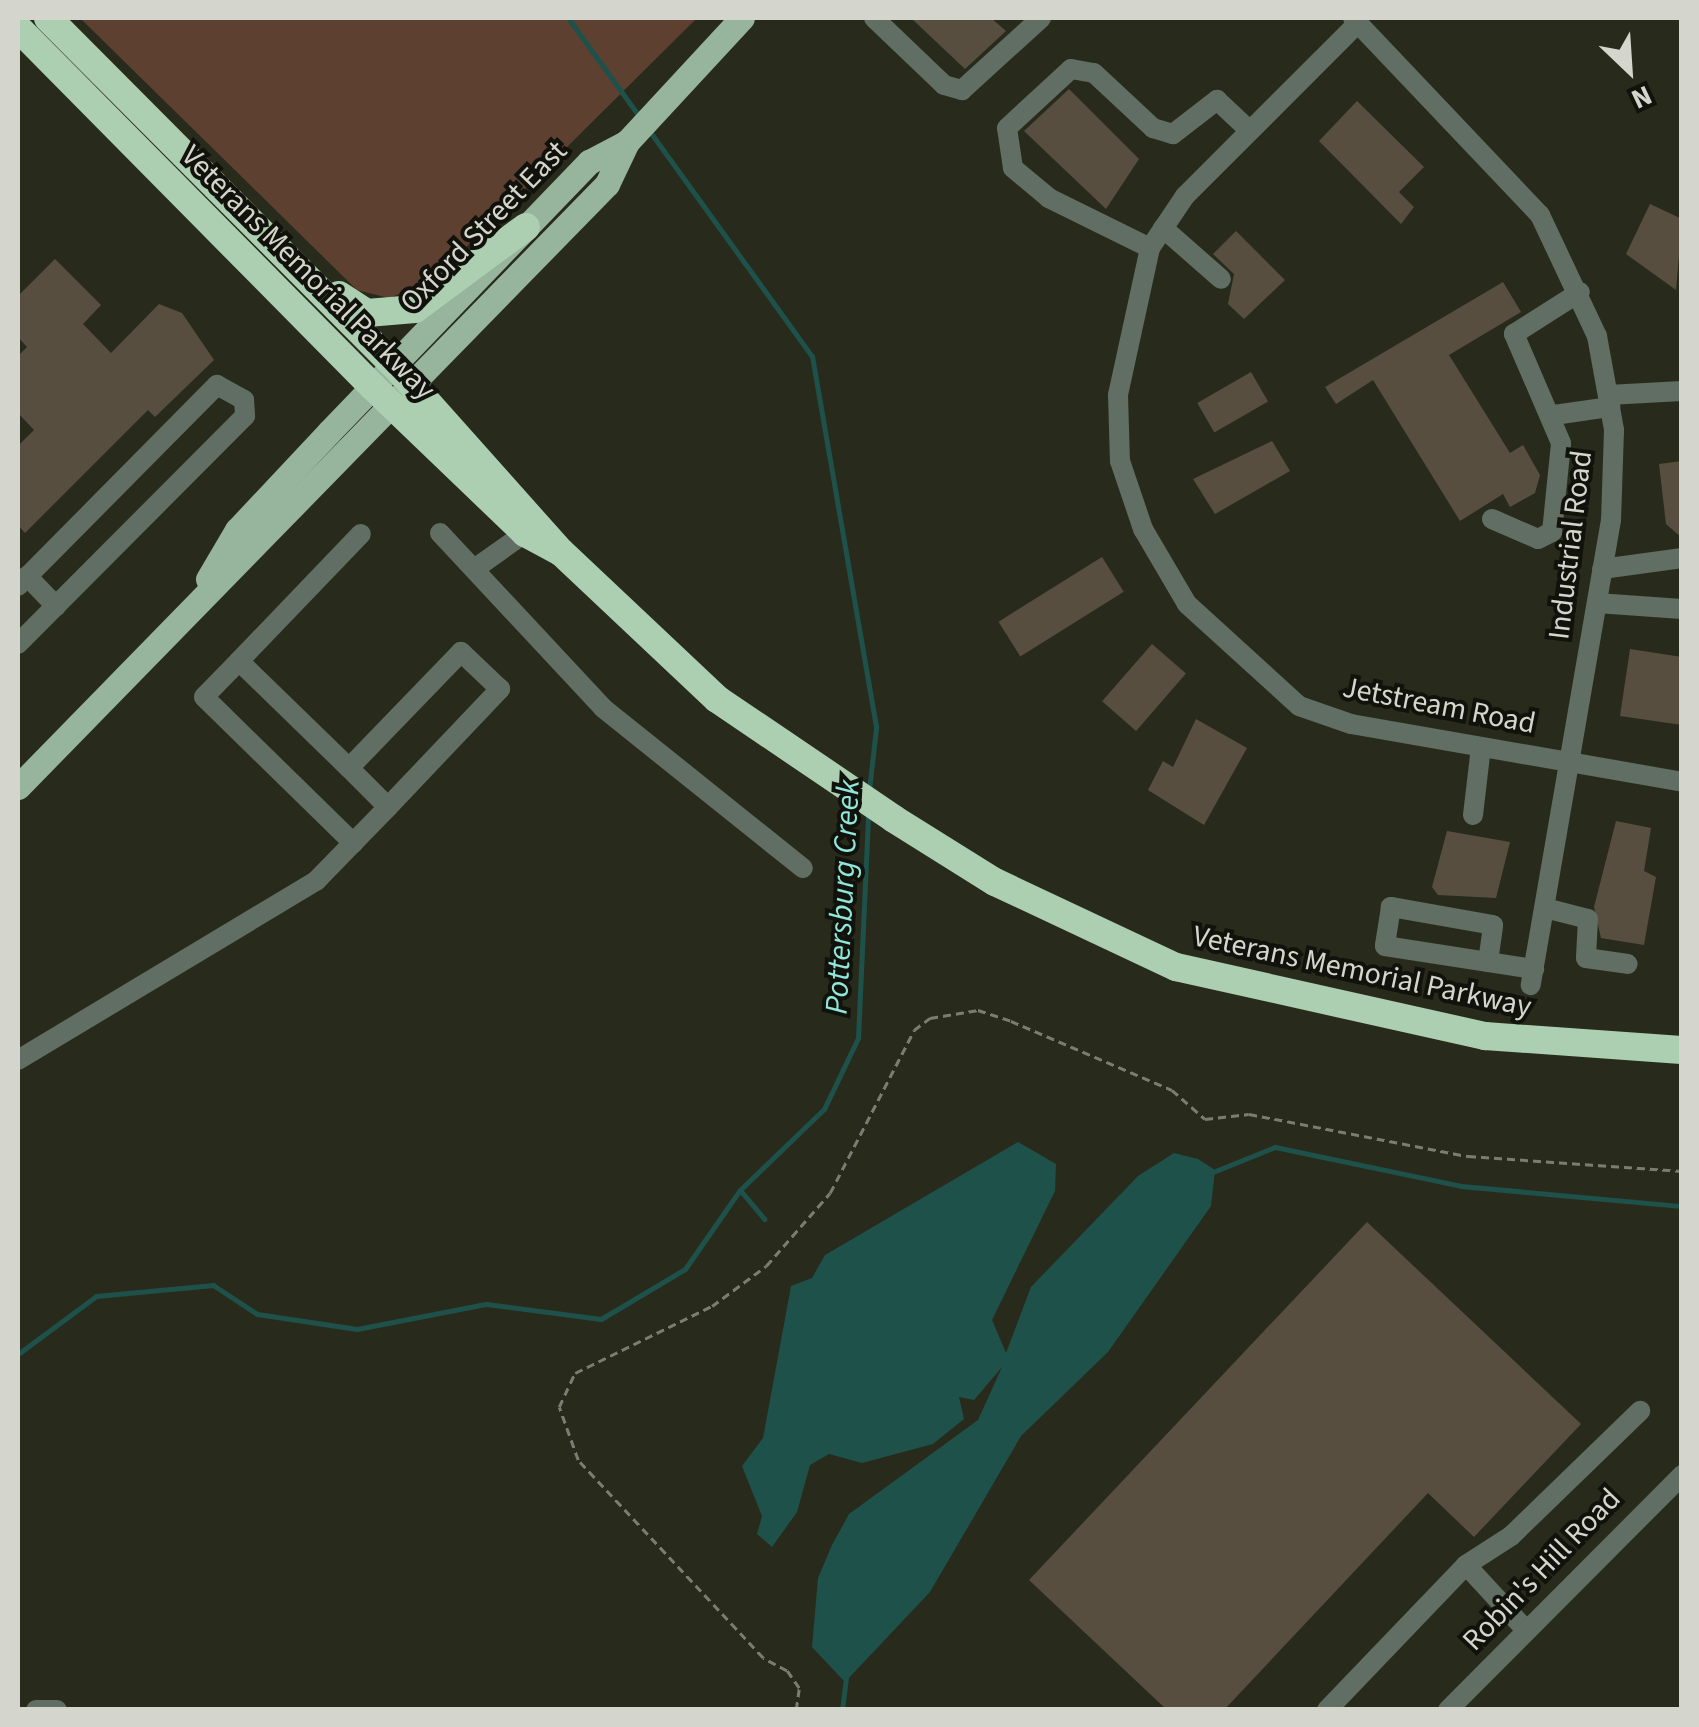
<!DOCTYPE html>
<style>
body{margin:0}
#map{position:relative;width:1699px;height:1727px;overflow:hidden;background:#282b1c;font-family:"Source Sans 3",sans-serif}
div>[style]{position:absolute}
.green>*{inset:0;background:#5e4031}
.water>*{inset:0;background:#1e514a}
.stream>*{height:5px;margin:-2.5px;padding:0 2.5px;transform-origin:2.5px;border-radius:2.5px;background:#1e514a}
.building>*{inset:0;background:#574e40;transform-origin:0 0}
.path>*{height:2.5px;margin-top:-1.25px;transform-origin:0;background:repeating-linear-gradient(90deg,#7a7d71 0 8px,transparent 0 13px)}
.minor>*{height:20px;margin:-10px;padding:0 10px;transform-origin:10px;border-radius:10px;background:#606e63}
.major>*{height:25px;margin:-12.5px;padding:0 12.5px;transform-origin:12.5px;border-radius:12.5px;background:#97b49c}
.highway>*{height:28px;margin:-14px;padding:0 14px;transform-origin:14px;border-radius:14px;background:#accfb2}
span{translate:-50% -50%;white-space:nowrap;text-align:center;line-height:1.15;-webkit-text-stroke:8px #11120c;paint-order:stroke}
.street-label{font-size:30px;color:#d4d6cd}
.water-label{font-size:32px;color:#91e7da;font-style:italic}
.frame{position:absolute;inset:0;border:20px solid #d4d6cd;pointer-events:none}
.north{position:absolute;left:1579px;top:20px;width:100px;height:100px;-webkit-text-stroke:8px #11120c;paint-order:stroke;rotate:155deg;font-size:28px;font-weight:700;line-height:40px;text-align:center;color:#d4d6cd}
.north::after{content:'';display:block;margin:auto;width:35px;height:45px;background:#d4d6cd;clip-path:polygon(50% 0,100% 100%,50% 72%,0 100%)}
</style>
<div id="map">
<div class="green">
<i style="clip-path:polygon(80px 18px,697px 18px,432px 281px,389px 298px,357px 290px)"></i>
</div>
<div class="water">
<i style="clip-path:polygon(1018px 1142px,1056px 1164px,1055px 1191px,992px 1320px,1006px 1353px,1031px 1287px,1138px 1176px,1174px 1153px,1198px 1159px,1215px 1170px,1211px 1206px,1108px 1352px,1021px 1436px,930px 1592px,845px 1682px,812px 1647px,818px 1578px,832px 1545px,849px 1514px,978px 1420px,1002px 1367px,974px 1400px,959px 1397px,964px 1419px,933px 1444px,862px 1463px,829px 1454px,810px 1465px,797px 1512px,772px 1547px,757px 1534px,762px 1516px,742px 1466px,763px 1438px,791px 1286px,812px 1278px,825px 1255px)"></i>
</div>
<div class="stream">
<i style="left:568px;top:18px;width:121px;rotate:54.1deg"></i>
<i style="left:648px;top:129px;width:280px;rotate:54.2deg"></i>
<i style="left:812px;top:356px;width:377px;rotate:80.2deg"></i>
<i style="left:876px;top:728px;width:62px;rotate:96.4deg"></i>
<i style="left:1213px;top:1172px;width:67px;rotate:-22deg"></i>
<i style="left:1275px;top:1147px;width:190px;rotate:11.8deg"></i>
<i style="left:1461px;top:1186px;width:222px;rotate:5.2deg"></i>
<i style="left:740px;top:1190px;width:38px;rotate:50deg"></i>
<i style="left:18px;top:1354px;width:97px;rotate:-36.6deg"></i>
<i style="left:96px;top:1296px;width:118px;rotate:-5.4deg"></i>
<i style="left:213px;top:1285px;width:53px;rotate:33.4deg"></i>
<i style="left:257px;top:1314px;width:101px;rotate:8.5deg"></i>
<i style="left:357px;top:1329px;width:131px;rotate:-11deg"></i>
<i style="left:486px;top:1304px;width:116px;rotate:7.4deg"></i>
<i style="left:601px;top:1319px;width:98px;rotate:-30.8deg"></i>
<i style="left:685px;top:1269px;width:96px;rotate:-55.2deg"></i>
<i style="left:740px;top:1190px;width:117px;rotate:-44deg"></i>
<i style="left:824px;top:1109px;width:79px;rotate:-64.4deg"></i>
<i style="left:858px;top:1038px;width:222px;rotate:-87.4deg"></i>
<i style="left:842px;top:1710px;width:32px;rotate:-83deg"></i>
</div>
<div class="building">
<i style="clip-path:polygon(911px 18px,991px 18px,1006px 31px,965px 69px)"></i>
<i style="clip-path:polygon(1069px 89px,1139px 159px,1106px 209px,1024px 131px)"></i>
<i style="clip-path:polygon(1357px 101px,1424px 167px,1399px 192px,1414px 207px,1401px 224px,1319px 141px)"></i>
<i style="clip-path:polygon(1650px 204px,1682px 219px,1676px 290px,1626px 254px)"></i>
<i style="clip-path:polygon(1236px 231px,1285px 280px,1244px 319px,1228px 304px,1234px 274px,1213px 254px)"></i>
<i style="clip-path:polygon(55px 259px,101px 305px,83px 324px,111px 353px,159px 304px,182px 313px,214px 360px,155px 417px,148px 410px,25px 533px,18px 525px,18px 446px,34px 430px,18px 413px,18px 356px,27px 347px,18px 337px,18px 296px)"></i>
<i style="clip-path:polygon(1503px 282px,1521px 312px,1449px 355px,1510px 453px,1523px 445px,1540px 475px,1535px 493px,1510px 507px,1503px 494px,1460px 521px,1373px 380px,1336px 404px,1325px 387px)"></i>
<i style="left:1251px;top:372px;width:34px;height:62px;rotate:60deg"></i>
<i style="clip-path:polygon(1272px 441px,1290px 471px,1215px 514px,1193px 479px)"></i>
<i style="clip-path:polygon(1682px 461px,1682px 538px,1666px 524px,1659px 464px)"></i>
<i style="left:1102px;top:557px;width:41px;height:122px;rotate:58deg"></i>
<i style="left:1152px;top:644px;width:45px;height:76px;rotate:41deg"></i>
<i style="clip-path:polygon(1630px 649px,1682px 657px,1682px 725px,1620px 716px)"></i>
<i style="clip-path:polygon(1196px 719px,1247px 748px,1204px 825px,1148px 790px,1163px 761px,1173px 767px)"></i>
<i style="clip-path:polygon(1616px 821px,1651px 828px,1644px 871px,1656px 877px,1644px 945px,1601px 938px,1594px 907px)"></i>
<i style="clip-path:polygon(1447px 831px,1510px 842px,1496px 898px,1438px 895px,1432px 887px)"></i>
<i style="clip-path:polygon(1367px 1222px,1581px 1424px,1474px 1537px,1428px 1493px,1224px 1710px,1167px 1710px,1029px 1580px)"></i>
</div>
<div class="path">
<i style="left:796px;top:1710px;width:22px;rotate:-82deg"></i>
<i style="left:799px;top:1688px;width:21px;rotate:-125deg"></i>
<i style="left:787px;top:1671px;width:27px;rotate:-152deg"></i>
<i style="left:763px;top:1658px;width:271px;rotate:-133.1deg"></i>
<i style="left:578px;top:1460px;width:56px;rotate:-109.7deg"></i>
<i style="left:559px;top:1407px;width:38px;rotate:-65deg"></i>
<i style="left:575px;top:1373px;width:153px;rotate:-26.1deg"></i>
<i style="left:712px;top:1306px;width:67px;rotate:-36.5deg"></i>
<i style="left:766px;top:1266px;width:97px;rotate:-48.8deg"></i>
<i style="left:830px;top:1193px;width:183px;rotate:-62.7deg"></i>
<i style="left:914px;top:1030px;width:20px;rotate:-37deg"></i>
<i style="left:930px;top:1018px;width:49px;rotate:-9.5deg"></i>
<i style="left:978px;top:1010px;width:35px;rotate:18deg"></i>
<i style="left:1011px;top:1021px;width:175px;rotate:23.2deg"></i>
<i style="left:1172px;top:1090px;width:44px;rotate:41.3deg"></i>
<i style="left:1205px;top:1119px;width:44px;rotate:-6.5deg"></i>
<i style="left:1249px;top:1114px;width:223px;rotate:10.9deg"></i>
<i style="left:1468px;top:1156px;width:215px;rotate:4deg"></i>
</div>
<div class="minor">
<i style="left:874px;top:18px;width:97px;rotate:43.7deg"></i>
<i style="left:944px;top:85px;width:19px;rotate:16deg"></i>
<i style="left:962px;top:90px;width:107px;rotate:-42.3deg"></i>
<i style="left:1353px;top:18px;width:272px;rotate:46.5deg"></i>
<i style="left:1540px;top:215px;width:134px;rotate:64.8deg"></i>
<i style="left:1597px;top:336px;width:96px;rotate:79.7deg"></i>
<i style="left:1614px;top:430px;width:90px;rotate:91.9deg"></i>
<i style="left:1611px;top:520px;width:472px;rotate:99.8deg"></i>
<i style="left:1358px;top:23px;width:245px;rotate:135deg"></i>
<i style="left:1185px;top:196px;width:63px;rotate:123.9deg"></i>
<i style="left:1150px;top:248px;width:150px;rotate:102.3deg"></i>
<i style="left:1118px;top:395px;width:66px;rotate:88.3deg"></i>
<i style="left:1120px;top:461px;width:72px;rotate:71.3deg"></i>
<i style="left:1143px;top:529px;width:87px;rotate:59.6deg"></i>
<i style="left:1187px;top:604px;width:151px;rotate:42.3deg"></i>
<i style="left:1299px;top:706px;width:55px;rotate:19.1deg"></i>
<i style="left:1351px;top:724px;width:336px;rotate:9.9deg"></i>
<i style="left:1163px;top:228px;width:77px;rotate:41.3deg"></i>
<i style="left:1150px;top:248px;width:113px;rotate:-153.7deg"></i>
<i style="left:1049px;top:198px;width:47px;rotate:-140.2deg"></i>
<i style="left:1013px;top:168px;width:40px;rotate:-98.5deg"></i>
<i style="left:1007px;top:128px;width:87px;rotate:-42.7deg"></i>
<i style="left:1071px;top:69px;width:23px;rotate:10deg"></i>
<i style="left:1094px;top:73px;width:81px;rotate:43deg"></i>
<i style="left:1153px;top:128px;width:21px;rotate:17deg"></i>
<i style="left:1173px;top:134px;width:56px;rotate:-37.7deg"></i>
<i style="left:1217px;top:100px;width:45px;rotate:43.2deg"></i>
<i style="left:1608px;top:395px;width:74px;rotate:-3.1deg"></i>
<i style="left:1554px;top:415px;width:57px;rotate:-8.1deg"></i>
<i style="left:1492px;top:519px;width:50px;rotate:23.5deg"></i>
<i style="left:1538px;top:539px;width:16px;rotate:-27deg"></i>
<i style="left:1552px;top:532px;width:89px;rotate:-84.2deg"></i>
<i style="left:1561px;top:443px;width:119px;rotate:-113.3deg"></i>
<i style="left:1514px;top:334px;width:78px;rotate:-32.5deg"></i>
<i style="left:440px;top:533px;width:239px;rotate:47deg"></i>
<i style="left:603px;top:708px;width:256px;rotate:38.7deg"></i>
<i style="left:477px;top:567px;width:59px;rotate:-35.3deg"></i>
<i style="left:1602px;top:569px;width:81px;rotate:-7.8deg"></i>
<i style="left:27px;top:576px;width:42px;rotate:46deg"></i>
<i style="left:18px;top:586px;width:283px;rotate:-45.3deg"></i>
<i style="left:217px;top:385px;width:31px;rotate:29deg"></i>
<i style="left:244px;top:400px;width:16px;rotate:86deg"></i>
<i style="left:245px;top:416px;width:322px;rotate:134.9deg"></i>
<i style="left:1597px;top:603px;width:85px;rotate:4deg"></i>
<i style="left:239px;top:661px;width:50px;rotate:134.2deg"></i>
<i style="left:204px;top:697px;width:209px;rotate:44.4deg"></i>
<i style="left:349px;top:768px;width:153px;rotate:-135.8deg"></i>
<i style="left:239px;top:661px;width:176px;rotate:-46.2deg"></i>
<i style="left:1473px;top:815px;width:68px;rotate:-83.3deg"></i>
<i style="left:1545px;top:908px;width:44px;rotate:14.3deg"></i>
<i style="left:1588px;top:919px;width:39px;rotate:93deg"></i>
<i style="left:1586px;top:958px;width:42px;rotate:8.1deg"></i>
<i style="left:1488px;top:962px;width:37px;rotate:-82deg"></i>
<i style="left:1493px;top:925px;width:104px;rotate:-170deg"></i>
<i style="left:1391px;top:907px;width:39px;rotate:99deg"></i>
<i style="left:1385px;top:946px;width:151px;rotate:8.8deg"></i>
<i style="left:18px;top:1060px;width:348px;rotate:-31deg"></i>
<i style="left:316px;top:881px;width:53px;rotate:-45.8deg"></i>
<i style="left:353px;top:843px;width:50px;rotate:-45.8deg"></i>
<i style="left:388px;top:807px;width:163px;rotate:-46.5deg"></i>
<i style="left:500px;top:689px;width:54px;rotate:-136.5deg"></i>
<i style="left:461px;top:652px;width:161px;rotate:134deg"></i>
<i style="left:349px;top:768px;width:55px;rotate:45deg"></i>
<i style="left:1466px;top:1565px;width:87px;rotate:47.3deg"></i>
<i style="left:36px;top:1710px;width:21px"></i>
<i style="left:1327px;top:1710px;width:201px;rotate:-46.2deg"></i>
<i style="left:1466px;top:1565px;width:54px;rotate:-32.8deg"></i>
<i style="left:1511px;top:1536px;width:180px;rotate:-44.1deg"></i>
<i style="left:1448px;top:1710px;width:332px;rotate:-45.1deg"></i>
</div>
<div class="major">
<i style="left:208px;top:579px;width:57px;rotate:-59.4deg"></i>
<i style="left:237px;top:530px;width:134px;rotate:-46.8deg"></i>
<i style="left:329px;top:432px;width:375px;rotate:-46.1deg"></i>
<i style="left:589px;top:162px;width:43px;rotate:-27.8deg"></i>
<i style="left:18px;top:787px;width:843px;rotate:-45.67deg"></i>
<i style="left:607px;top:184px;width:47px;rotate:-64.5deg"></i>
<i style="left:627px;top:142px;width:169px;rotate:-47.2deg"></i>
</div>
<div class="highway">
<i style="left:48px;top:18px;width:491px;rotate:45.1deg"></i>
<i style="left:395px;top:366px;width:249px;rotate:48.3deg"></i>
<i style="left:561px;top:552px;width:214px;rotate:43.3deg"></i>
<i style="left:717px;top:699px;width:214px;rotate:34.1deg"></i>
<i style="left:894px;top:819px;width:119px;rotate:32deg"></i>
<i style="left:995px;top:882px;width:200px;rotate:25.2deg"></i>
<i style="left:1176px;top:967px;width:317px;rotate:12.6deg"></i>
<i style="left:1485px;top:1036px;width:197px;rotate:4.1deg"></i>
<i style="left:18px;top:28px;width:505px;rotate:45.32deg"></i>
<i style="left:373px;top:387px;width:211px;rotate:43.8deg"></i>
<i style="left:525px;top:533px;width:40px;rotate:28deg"></i>
<i style="left:339px;top:295px;width:33px;rotate:33deg"></i>
<i style="left:367px;top:313px;width:48px;rotate:-4.8deg"></i>
<i style="left:415px;top:309px;width:138px;rotate:-36.5deg"></i>
</div>
<div class="street-label">
<span style="left:484px;top:227px;rotate:-46deg">Oxford Street East</span>
<span style="left:308px;top:273px;rotate:45deg">Veterans Memorial Parkway</span>
<span style="left:1571px;top:545px;rotate:-83deg">Industrial Road</span>
<span style="left:1439px;top:706px;rotate:11deg">Jetstream Road</span>
<span style="left:1362px;top:972px;rotate:12deg">Veterans Memorial Parkway</span>
<span style="left:1542px;top:1570px;rotate:-46deg">Robin's Hill Road</span>
</div>
<div class="water-label">
<span style="left:843px;top:897px;rotate:-87deg">Pottersburg Creek</span>
</div>
<div class="frame"></div>
<div class="north">N</div>
</div>
